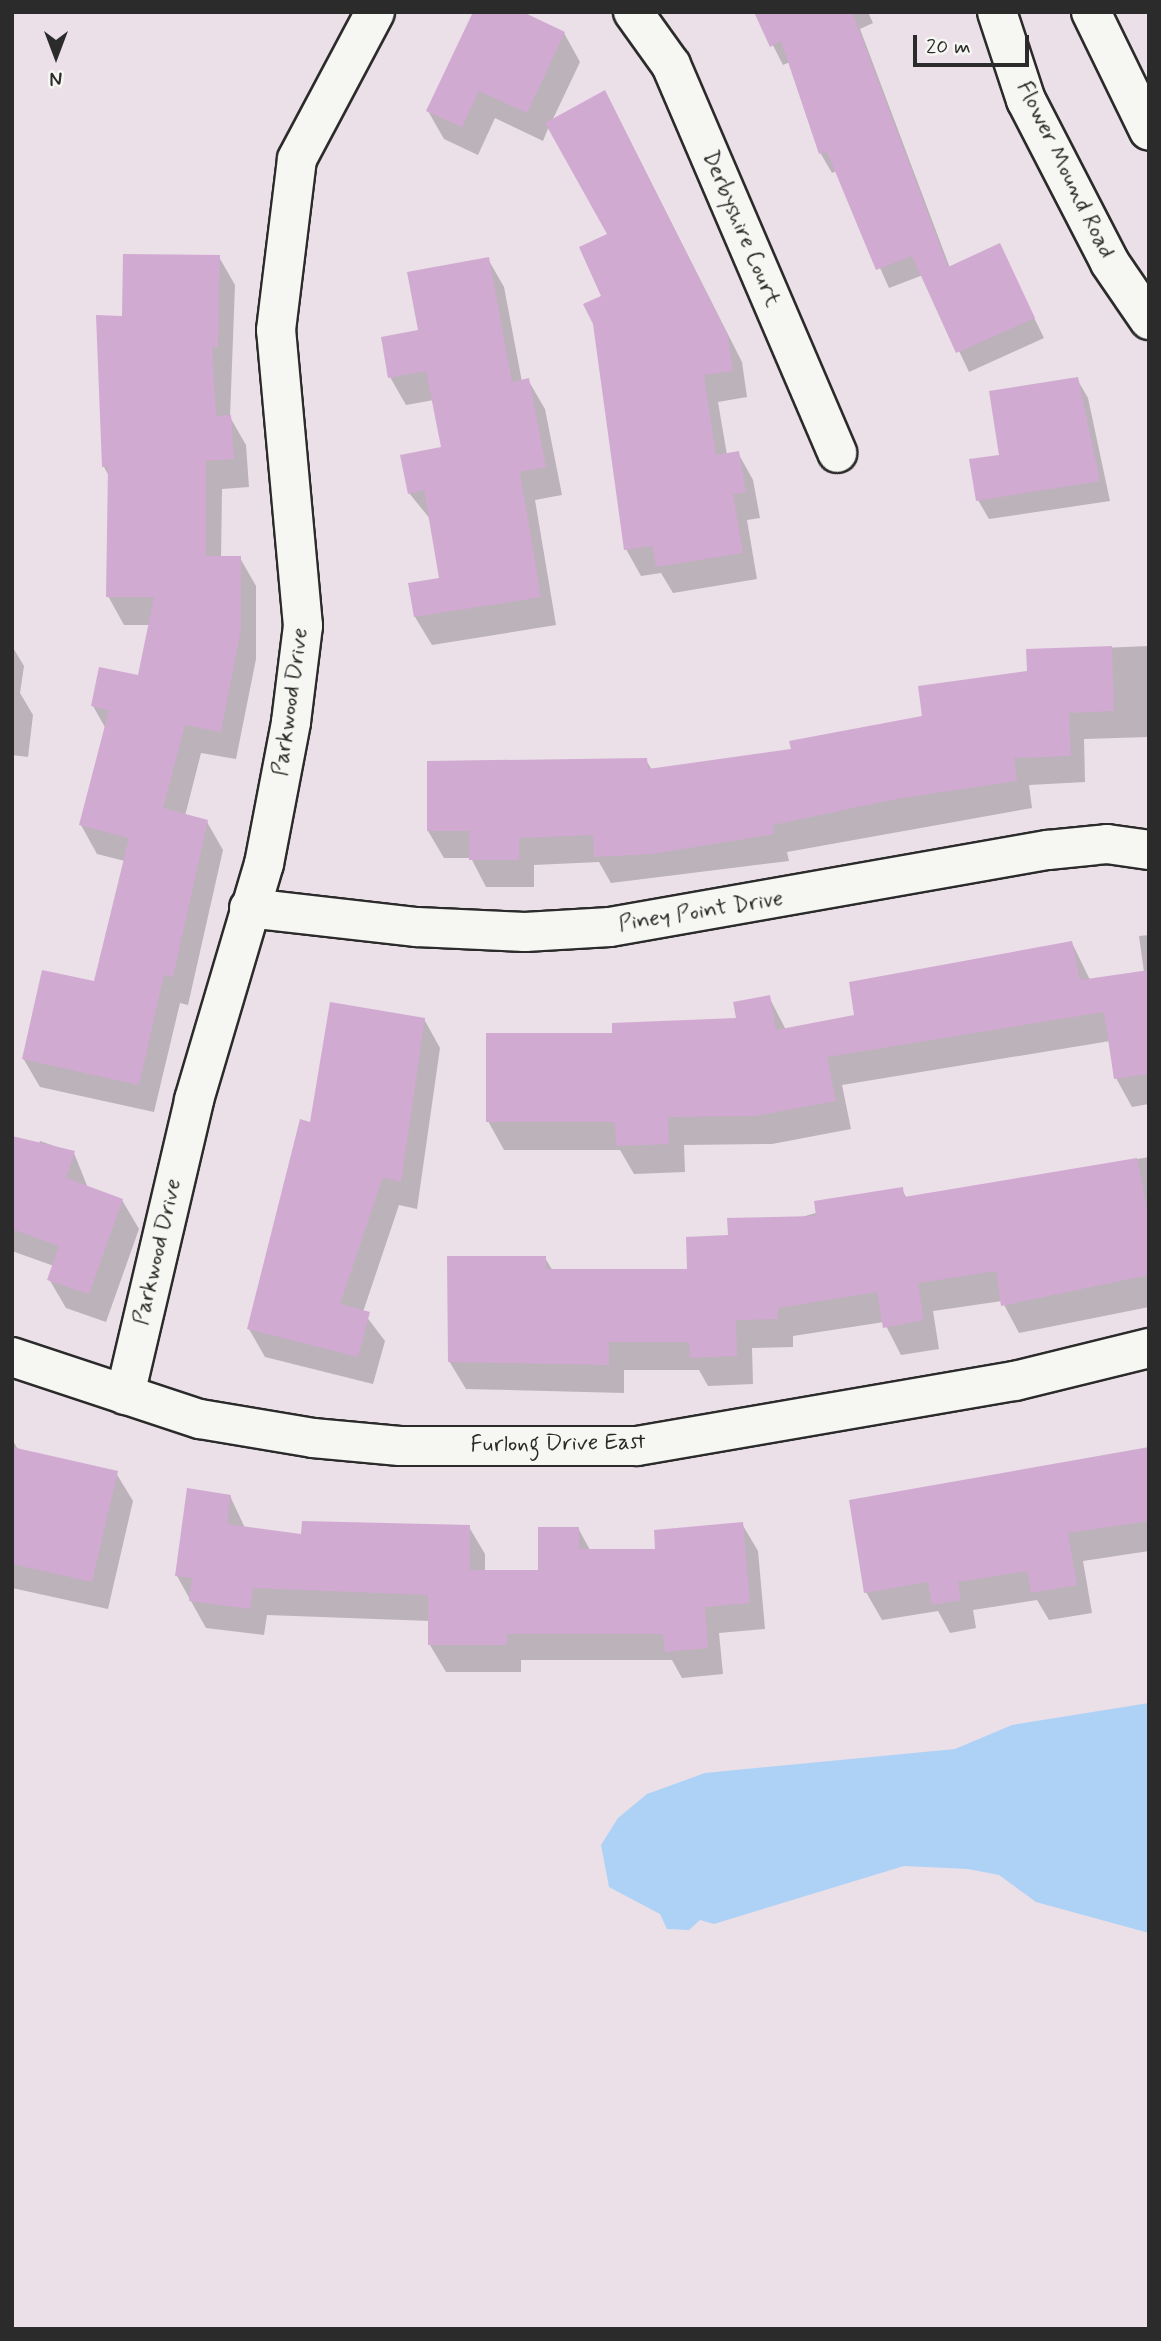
<!DOCTYPE html>
<style>
body{margin:0}
#map{position:relative;width:1161px;height:2341px;overflow:hidden;background:#ebdfe8;font-family:Mynerve,sans-serif}
div>[style]{position:absolute}
.water>*{inset:0;background:#aed2f6}
.shadow>*{inset:0;background:#0003}
.building>*{inset:0;background:#d1aad2}
.roads{filter:drop-shadow(2px 0 #2b2b2b) drop-shadow(-2px 0 #2b2b2b) drop-shadow(0 2px #2b2b2b) drop-shadow(0 -2px #2b2b2b)}
.minor>*{height:38px;margin:-19px;padding:0 19px;transform-origin:19px;border-radius:19px;background:#f6f6f2}
.major>*{height:38px;margin:-19px;padding:0 19px;transform-origin:19px;border-radius:19px;background:#f6f6f2}
span{translate:-50% -50%;white-space:nowrap;text-align:center;line-height:1.15;-webkit-text-stroke:7px #f6f6f2;paint-order:stroke}
.street-label{font-size:23px;color:#2b2b2b}
.frame{position:absolute;inset:0;border:14px solid #2b2b2b;pointer-events:none}
.north{position:absolute;left:21px;top:21px;width:70px;height:70px;-webkit-text-stroke:5px #f6f6f2;paint-order:stroke;rotate:180deg;font-size:19px;font-weight:700;line-height:28px;text-align:center;color:#2b2b2b}
.north::after{content:'';display:block;margin:auto;width:24px;height:32px;background:#2b2b2b;clip-path:polygon(50% 0,100% 100%,50% 72%,0 100%)}
.scale{position:absolute;left:913px;top:35px;width:116px;height:32px;box-sizing:border-box;border:4px solid #2b2b2b;border-top:0;padding-left:9px;font-size:21px;line-height:24px;white-space:nowrap;color:#2b2b2b;-webkit-text-stroke:5px #f6f6f2;paint-order:stroke}
</style>
<div id="map">
<div class="water">
<i style="clip-path:polygon(1149px 1703px,1149px 1933px,1036px 1902px,999px 1875px,968px 1869px,904px 1866px,714px 1924px,700px 1920px,689px 1930px,667px 1929px,660px 1914px,609px 1887px,601px 1845px,618px 1818px,647px 1794px,705px 1773px,955px 1749px,1012px 1725px)"></i>
</div>
<div class="shadow">
<i style="clip-path:polygon(756px 12px,868px 12px,873px 23px,860px 29px,950px 268px,999px 246px,1044px 338px,969px 372px,923px 275px,889px 288px,837px 171px,832px 173px,821px 154px,790px 62px,783px 65px)"></i>
<i style="clip-path:polygon(564px 33px,580px 62px,552px 121px,619px 119px,742px 362px,747px 397px,718px 402px,727px 455px,738px 453px,753px 480px,760px 518px,747px 520px,757px 579px,673px 593px,661px 573px,641px 576px,626px 549px,603px 297px,609px 235px,549px 126px,543px 141px,495px 118px,478px 155px,444px 139px,428px 111px)"></i>
<i style="clip-path:polygon(219px 257px,235px 285px,230px 417px,246px 445px,249px 487px,222px 489px,221px 558px,240px 558px,256px 586px,256px 659px,236px 759px,201px 753px,185px 816px,207px 822px,223px 850px,188px 1005px,180px 1003px,154px 1112px,40px 1087px,23px 1058px,95px 984px,125px 861px,97px 854px,81px 825px,106px 729px,93px 706px,139px 677px,150px 625px,124px 625px,108px 596px,109px 476px,104px 467px,124px 317px)"></i>
<i style="clip-path:polygon(488px 259px,504px 287px,522px 382px,528px 380px,545px 409px,562px 495px,535px 500px,556px 625px,432px 645px,415px 617px,441px 580px,431px 520px,409px 493px,443px 448px,434px 400px,406px 405px,390px 377px,420px 332px)"></i>
<i style="clip-path:polygon(1077px 379px,1088px 398px,1110px 501px,989px 519px,978px 500px,1001px 456px)"></i>
<i style="clip-path:polygon(12px 646px,24px 666px,20px 693px,33px 715px,28px 757px,12px 755px)"></i>
<i style="clip-path:polygon(1149px 646px,1149px 737px,1084px 739px,1085px 782px,1029px 785px,1032px 808px,787px 852px,789px 861px,611px 883px,599px 862px,534px 865px,534px 887px,486px 887px,471px 858px,444px 858px,428px 831px,646px 760px,652px 770px,793px 750px,924px 718px,1029px 672px,1028px 651px)"></i>
<i style="clip-path:polygon(1149px 935px,1149px 1104px,1132px 1107px,1116px 1078px,1110px 1041px,842px 1085px,851px 1129px,772px 1144px,684px 1145px,685px 1172px,634px 1174px,620px 1150px,504px 1150px,488px 1121px,614px 1035px,738px 1020px,769px 997px,786px 1030px,856px 1016px,1072px 943px,1090px 980px,1144px 972px,1139px 936px)"></i>
<i style="clip-path:polygon(424px 1019px,440px 1048px,417px 1209px,399px 1205px,363px 1312px,385px 1341px,373px 1384px,265px 1357px,249px 1329px,311px 1124px)"></i>
<i style="clip-path:polygon(12px 1138px,37px 1149px,40px 1141px,74px 1153px,88px 1188px,122px 1200px,139px 1229px,106px 1322px,66px 1308px,49px 1279px,54px 1266px,12px 1251px)"></i>
<i style="clip-path:polygon(1149px 1157px,1149px 1307px,1019px 1333px,1002px 1301px,933px 1311px,939px 1349px,901px 1355px,884px 1322px,793px 1336px,793px 1347px,752px 1348px,753px 1384px,708px 1386px,699px 1370px,624px 1370px,624px 1393px,466px 1389px,449px 1361px,545px 1258px,553px 1271px,689px 1271px,730px 1237px,902px 1189px,907px 1199px)"></i>
<i style="clip-path:polygon(12px 1439px,19px 1451px,116px 1473px,133px 1501px,108px 1609px,12px 1588px)"></i>
<i style="clip-path:polygon(1149px 1450px,1149px 1551px,1083px 1561px,1092px 1613px,1049px 1620px,1037px 1600px,973px 1610px,976px 1628px,950px 1633px,938px 1611px,882px 1620px,866px 1592px)"></i>
<i style="clip-path:polygon(230px 1496px,245px 1528px,303px 1536px,469px 1527px,485px 1554px,485px 1572px,540px 1572px,578px 1528px,590px 1550px,657px 1550px,742px 1524px,758px 1551px,765px 1629px,719px 1633px,723px 1674px,682px 1678px,672px 1660px,521px 1660px,521px 1672px,446px 1672px,430px 1645px,430px 1621px,267px 1615px,264px 1635px,206px 1628px,177px 1576px)"></i>
</div>
<div class="building">
<i style="clip-path:polygon(473px 12px,523px 12px,565px 32px,527px 113px,479px 91px,462px 127px,426px 111px)"></i>
<i style="clip-path:polygon(754px 12px,852px 12px,948px 267px,1000px 243px,1035px 318px,956px 353px,912px 256px,876px 270px,827px 152px,819px 154px,781px 41px,770px 47px)"></i>
<i style="clip-path:polygon(605px 90px,727px 334px,733px 371px,704px 375px,716px 455px,739px 451px,746px 492px,733px 494px,743px 553px,656px 567px,652px 546px,624px 550px,593px 324px,583px 304px,601px 296px,579px 247px,607px 234px,545px 123px)"></i>
<i style="clip-path:polygon(123px 254px,220px 255px,218px 347px,212px 347px,216px 416px,231px 415px,234px 459px,206px 461px,206px 556px,241px 556px,241px 629px,221px 732px,185px 725px,163px 808px,208px 820px,173px 977px,164px 975px,139px 1085px,22px 1059px,42px 970px,94px 981px,129px 838px,79px 825px,109px 710px,91px 706px,99px 667px,138px 675px,154px 597px,106px 597px,108px 467px,102px 467px,96px 315px,122px 316px)"></i>
<i style="clip-path:polygon(489px 257px,512px 382px,529px 378px,546px 467px,520px 472px,541px 597px,414px 617px,408px 583px,439px 578px,424px 490px,408px 494px,400px 455px,441px 447px,426px 371px,388px 378px,381px 337px,418px 330px,407px 272px)"></i>
<i style="clip-path:polygon(1078px 377px,1100px 481px,976px 501px,969px 459px,999px 455px,989px 391px)"></i>
<i style="clip-path:polygon(1112px 646px,1114px 711px,1069px 713px,1071px 756px,1014px 758px,1017px 781px,896px 799px,773px 825px,774px 834px,652px 854px,594px 857px,593px 835px,519px 838px,519px 860px,469px 860px,469px 831px,427px 831px,427px 761px,647px 758px,648px 769px,791px 749px,789px 741px,922px 716px,918px 686px,1027px 671px,1026px 649px)"></i>
<i style="clip-path:polygon(1072px 941px,1080px 980px,1149px 970px,1149px 1074px,1114px 1079px,1104px 1012px,827px 1057px,836px 1101px,755px 1116px,668px 1117px,669px 1144px,616px 1146px,615px 1122px,486px 1122px,486px 1033px,612px 1033px,612px 1023px,736px 1018px,733px 1002px,770px 995px,776px 1030px,854px 1015px,849px 982px)"></i>
<i style="clip-path:polygon(330px 1002px,425px 1018px,401px 1182px,383px 1177px,340px 1304px,370px 1312px,358px 1357px,247px 1329px,300px 1119px,310px 1122px)"></i>
<i style="clip-path:polygon(12px 1136px,75px 1151px,66px 1178px,123px 1199px,89px 1294px,47px 1280px,59px 1246px,12px 1229px)"></i>
<i style="clip-path:polygon(1137px 1158px,1149px 1219px,1149px 1275px,1001px 1306px,996px 1271px,918px 1283px,924px 1320px,883px 1328px,877px 1292px,778px 1308px,778px 1319px,736px 1320px,737px 1356px,690px 1358px,689px 1342px,609px 1342px,609px 1365px,448px 1362px,447px 1256px,546px 1256px,546px 1269px,687px 1269px,686px 1237px,728px 1235px,727px 1218px,816px 1216px,814px 1201px,903px 1187px,904px 1197px)"></i>
<i style="clip-path:polygon(12px 1447px,118px 1471px,92px 1582px,12px 1564px)"></i>
<i style="clip-path:polygon(1149px 1447px,1149px 1521px,1068px 1533px,1077px 1585px,1031px 1593px,1027px 1571px,958px 1582px,961px 1600px,932px 1605px,928px 1582px,864px 1593px,849px 1500px)"></i>
<i style="clip-path:polygon(187px 1488px,231px 1495px,227px 1524px,301px 1534px,302px 1521px,470px 1525px,470px 1570px,538px 1570px,538px 1527px,579px 1527px,579px 1549px,655px 1549px,654px 1530px,743px 1522px,750px 1603px,705px 1607px,708px 1648px,665px 1652px,663px 1634px,507px 1634px,507px 1645px,428px 1645px,428px 1595px,253px 1588px,250px 1609px,189px 1601px,192px 1578px,175px 1576px)"></i>
</div>
<div class="roads">
<div class="minor">
<i style="left:633px;top:12px;width:65px;rotate:54.4deg"></i>
<i style="left:671px;top:65px;width:422px;rotate:66.8deg"></i>
<i style="left:249px;top:908px;width:169px;rotate:6.5deg"></i>
<i style="left:417px;top:927px;width:108px;rotate:2.7deg"></i>
<i style="left:525px;top:932px;width:85px;rotate:-3.4deg"></i>
<i style="left:610px;top:927px;width:445px;rotate:-10deg"></i>
<i style="left:1048px;top:850px;width:59px;rotate:-5.8deg"></i>
<i style="left:1107px;top:844px;width:42px;rotate:8.1deg"></i>
<i style="left:12px;top:1357px;width:198px;rotate:18.3deg"></i>
<i style="left:200px;top:1419px;width:115px;rotate:9.5deg"></i>
<i style="left:313px;top:1438px;width:87px;rotate:5.3deg"></i>
<i style="left:400px;top:1446px;width:237px"></i>
<i style="left:637px;top:1446px;width:384px;rotate:-9.8deg"></i>
<i style="left:1015px;top:1381px;width:138px;rotate:-13.8deg"></i>
<i style="left:125px;top:1395px;width:303px;rotate:-76.8deg"></i>
<i style="left:194px;top:1100px;width:246px;rotate:-73.5deg"></i>
<i style="left:264px;top:864px;width:145px;rotate:-79.2deg"></i>
<i style="left:291px;top:722px;width:97px;rotate:-82.9deg"></i>
<i style="left:303px;top:626px;width:297px;rotate:-95.2deg"></i>
<i style="left:276px;top:330px;width:172px;rotate:-83deg"></i>
<i style="left:297px;top:159px;width:166px;rotate:-62deg"></i>
</div>
<div class="major">
<i style="left:997px;top:12px;width:93px;rotate:71.8deg"></i>
<i style="left:1026px;top:100px;width:183px;rotate:62.7deg"></i>
<i style="left:1110px;top:263px;width:69px;rotate:55.6deg"></i>
<i style="left:1091px;top:12px;width:132px;rotate:64deg"></i>
</div>
</div>
<div class="street-label">
<span style="left:1065px;top:170px;rotate:64deg">Flower Mound Road</span>
<span style="left:741px;top:229px;rotate:67deg">Derbyshire Court</span>
<span style="left:291px;top:702px;rotate:-82deg">Parkwood Drive</span>
<span style="left:701px;top:912px;rotate:-9deg">Piney Point Drive</span>
<span style="left:158px;top:1252px;rotate:-77deg">Parkwood Drive</span>
<span style="left:558px;top:1444px;rotate:-1deg">Furlong Drive East</span>
</div>
<div class="frame"></div>
<div class="north">N</div>
<div class="scale">20 m</div>
</div>
